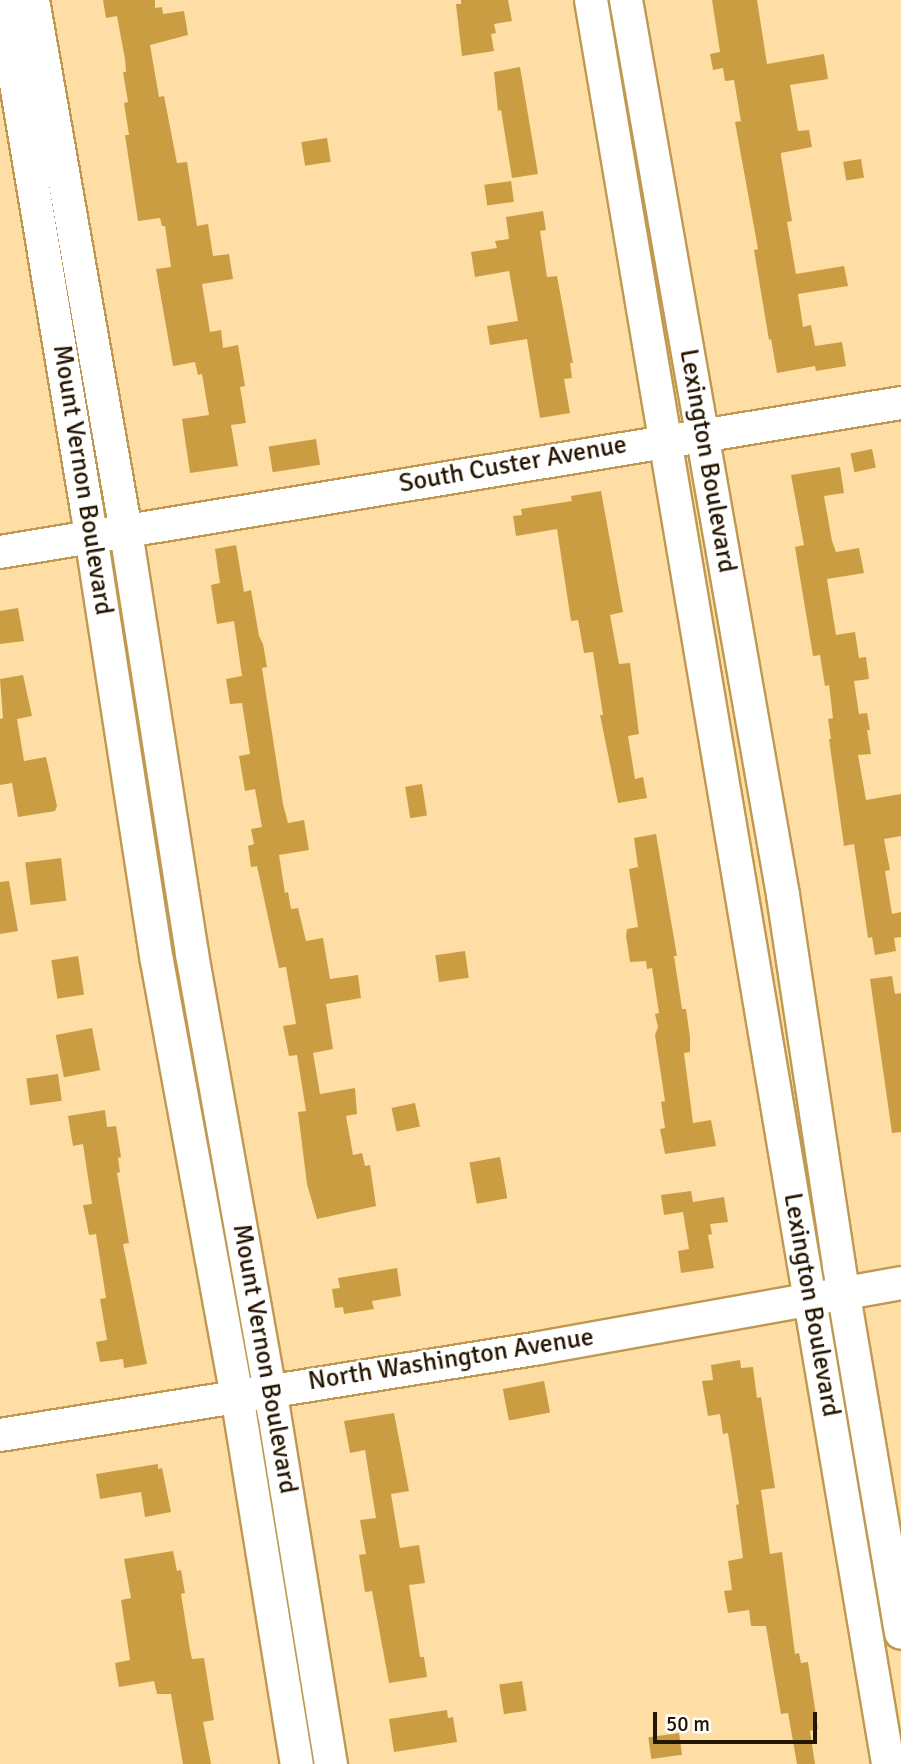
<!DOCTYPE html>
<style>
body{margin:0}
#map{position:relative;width:901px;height:1764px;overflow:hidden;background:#fedea5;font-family:Signika,sans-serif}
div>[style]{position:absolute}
.building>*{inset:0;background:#ca9d42;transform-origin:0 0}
.roads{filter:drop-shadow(2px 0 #bf9951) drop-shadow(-2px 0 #bf9951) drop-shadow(0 2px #bf9951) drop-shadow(0 -2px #bf9951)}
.minor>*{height:32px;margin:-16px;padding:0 16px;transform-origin:16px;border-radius:16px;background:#fff}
span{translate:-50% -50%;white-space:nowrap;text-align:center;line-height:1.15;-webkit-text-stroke:5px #fff;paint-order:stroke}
.street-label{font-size:26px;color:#251600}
.scale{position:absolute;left:653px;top:1712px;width:164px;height:32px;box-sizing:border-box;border:4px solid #251600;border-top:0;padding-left:9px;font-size:21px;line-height:24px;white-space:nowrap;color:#251600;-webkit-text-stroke:5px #fff;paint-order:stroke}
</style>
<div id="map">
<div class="building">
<i style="clip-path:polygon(103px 0,155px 0,155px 8px,162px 7px,163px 14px,184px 11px,188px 35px,150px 45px,159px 97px,164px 96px,177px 163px,187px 162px,197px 226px,208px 224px,213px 256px,229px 254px,233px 279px,202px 284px,210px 332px,221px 330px,223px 348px,238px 345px,245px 386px,240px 387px,246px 423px,231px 425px,238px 466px,190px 473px,182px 419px,209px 415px,202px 374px,198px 375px,195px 362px,173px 366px,156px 269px,171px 267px,165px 226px,162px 226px,160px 218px,138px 221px,125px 135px,129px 135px,124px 103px,128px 102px,123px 72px,126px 72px,125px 59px,117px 16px,106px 18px)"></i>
<i style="clip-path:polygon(461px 0,508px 0,512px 21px,494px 24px,496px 33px,491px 34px,494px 51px,462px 56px,456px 4px,461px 4px)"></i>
<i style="clip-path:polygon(712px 0,757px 0,767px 64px,824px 54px,828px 79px,790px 85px,798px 131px,809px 130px,812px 147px,781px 153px,781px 156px,792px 221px,787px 222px,796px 274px,844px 266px,848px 286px,798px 294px,803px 327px,811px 325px,815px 346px,842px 342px,846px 366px,816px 371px,815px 366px,777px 373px,771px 339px,769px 340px,754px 250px,758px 249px,735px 122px,741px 121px,734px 80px,725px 81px,723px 68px,713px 70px,710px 54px,720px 52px)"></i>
<i style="clip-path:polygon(520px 67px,538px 174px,512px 178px,501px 110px,498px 111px,494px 72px)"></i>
<i style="left:327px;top:138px;width:24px;height:26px;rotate:81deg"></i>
<i style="left:861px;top:159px;width:19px;height:18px;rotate:81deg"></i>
<i style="left:511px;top:181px;width:21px;height:27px;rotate:82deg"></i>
<i style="clip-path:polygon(543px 211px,546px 230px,540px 231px,547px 277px,557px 276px,573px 363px,570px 363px,572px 378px,564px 379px,570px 413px,540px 418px,527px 339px,490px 345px,487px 326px,518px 321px,509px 271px,475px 277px,471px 252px,497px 248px,495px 241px,509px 239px,506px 217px)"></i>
<i style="left:316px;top:439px;width:26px;height:48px;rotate:81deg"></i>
<i style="left:872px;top:449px;width:19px;height:22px;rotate:78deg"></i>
<i style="clip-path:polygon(840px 467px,844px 493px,824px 496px,832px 541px,836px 552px,859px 548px,864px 573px,827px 579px,836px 635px,855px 632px,859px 658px,866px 657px,869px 679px,854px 681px,859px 714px,867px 713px,870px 730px,867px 730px,871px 754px,858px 755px,866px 800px,901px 794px,901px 836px,884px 839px,890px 870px,885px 871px,892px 914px,901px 912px,901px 937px,894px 938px,896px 951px,875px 955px,872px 937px,868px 938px,854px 844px,844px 846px,829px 739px,831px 739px,828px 719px,833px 718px,829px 685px,825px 686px,820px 655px,813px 656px,795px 547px,804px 545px,791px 475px)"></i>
<i style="clip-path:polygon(601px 491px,623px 612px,610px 615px,619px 664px,630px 663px,639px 734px,628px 736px,635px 779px,643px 777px,647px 798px,618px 803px,600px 715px,603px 715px,593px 652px,584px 653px,578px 620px,571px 621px,557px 529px,516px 536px,513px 516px,522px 515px,521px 509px,572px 501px,571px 496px)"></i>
<i style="clip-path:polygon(236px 545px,244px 592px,251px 590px,259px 636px,263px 644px,267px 667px,262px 668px,283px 804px,288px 823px,304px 820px,309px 850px,279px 855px,285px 893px,288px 892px,291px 909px,298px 908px,306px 941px,323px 938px,330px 979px,358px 975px,361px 998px,326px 1004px,333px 1049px,313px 1053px,320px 1094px,355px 1088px,357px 1114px,346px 1116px,353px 1155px,362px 1153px,365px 1166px,370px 1165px,376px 1206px,317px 1219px,307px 1184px,298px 1112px,306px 1111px,297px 1055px,289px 1056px,283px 1026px,296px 1024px,286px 967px,279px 968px,257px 866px,251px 867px,248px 846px,254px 844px,251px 829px,262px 827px,255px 789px,245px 791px,239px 756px,250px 754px,242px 703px,230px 704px,226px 679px,242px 676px,234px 621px,217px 624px,211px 585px,220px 583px,215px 549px)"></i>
<i style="clip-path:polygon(18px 608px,24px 641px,0 644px,0 611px)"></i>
<i style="clip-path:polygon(23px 675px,32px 716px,17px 719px,24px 761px,46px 757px,57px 806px,55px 811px,18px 817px,12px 783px,0 785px,0 719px,3px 718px,0 679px)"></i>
<i style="left:422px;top:784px;width:32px;height:17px;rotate:81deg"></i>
<i style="clip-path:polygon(656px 834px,677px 956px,674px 956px,682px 1009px,686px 1009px,690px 1037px,690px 1052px,684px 1053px,693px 1123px,711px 1120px,716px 1146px,665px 1154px,660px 1129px,665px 1128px,661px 1102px,665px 1101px,655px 1035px,658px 1027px,655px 1014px,659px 1013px,652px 968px,647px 969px,646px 961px,630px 962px,626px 936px,627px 929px,638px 927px,629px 869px,638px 867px,634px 838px)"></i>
<i style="left:61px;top:858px;width:43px;height:36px;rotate:83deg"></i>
<i style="clip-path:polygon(9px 881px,18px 931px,0 934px,0 882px)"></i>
<i style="left:465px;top:951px;width:27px;height:30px;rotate:82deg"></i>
<i style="left:78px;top:956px;width:39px;height:27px;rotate:81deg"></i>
<i style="clip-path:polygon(892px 976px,895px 994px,901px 993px,901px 1132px,892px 1133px,870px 979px)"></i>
<i style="left:92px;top:1028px;width:43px;height:37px;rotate:79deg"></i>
<i style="left:58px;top:1074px;width:27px;height:32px;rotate:82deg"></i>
<i style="left:415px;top:1103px;width:24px;height:24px;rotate:78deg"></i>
<i style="clip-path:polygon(105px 1110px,107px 1127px,116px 1126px,121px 1157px,118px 1158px,120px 1172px,117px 1173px,129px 1243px,123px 1244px,147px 1364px,124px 1368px,123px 1359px,100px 1362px,96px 1342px,107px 1340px,100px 1299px,106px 1298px,96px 1234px,89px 1235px,83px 1205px,92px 1204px,83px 1144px,73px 1146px,68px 1116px)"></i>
<i style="left:500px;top:1157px;width:42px;height:31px;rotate:80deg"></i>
<i style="clip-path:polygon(691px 1191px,693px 1202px,724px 1197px,728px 1222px,710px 1224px,712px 1234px,708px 1235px,714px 1268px,681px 1273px,678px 1251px,689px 1249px,683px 1212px,664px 1215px,661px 1195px)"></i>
<i style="clip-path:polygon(397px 1268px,401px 1296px,372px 1301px,374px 1309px,344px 1314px,343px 1307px,335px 1308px,332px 1289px,340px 1288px,338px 1278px)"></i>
<i style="clip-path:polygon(740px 1360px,741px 1368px,753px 1367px,757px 1398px,761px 1397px,775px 1488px,761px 1490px,770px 1554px,782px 1552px,795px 1654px,799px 1653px,801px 1663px,808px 1662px,818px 1729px,810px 1731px,815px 1764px,797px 1764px,788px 1713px,781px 1714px,766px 1626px,751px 1626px,749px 1610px,728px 1613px,724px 1591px,732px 1590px,728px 1561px,743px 1558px,736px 1505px,739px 1504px,728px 1433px,723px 1434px,720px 1414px,708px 1416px,702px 1381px,713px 1380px,711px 1365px)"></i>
<i style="left:544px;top:1381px;width:32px;height:42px;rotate:79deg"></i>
<i style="clip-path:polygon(394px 1413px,409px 1491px,391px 1494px,400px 1548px,419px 1545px,425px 1583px,409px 1585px,420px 1657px,424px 1657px,427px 1677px,389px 1683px,372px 1591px,365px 1592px,359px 1555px,366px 1554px,360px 1520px,376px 1518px,365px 1450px,350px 1453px,344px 1421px)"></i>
<i style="clip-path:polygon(158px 1464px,158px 1469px,162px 1468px,171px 1512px,145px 1517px,141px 1492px,100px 1499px,96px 1474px)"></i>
<i style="clip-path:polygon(173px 1551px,177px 1571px,181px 1570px,185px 1593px,181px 1594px,190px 1650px,192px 1659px,204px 1658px,214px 1720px,203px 1722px,211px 1764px,183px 1764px,171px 1694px,157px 1694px,154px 1681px,119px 1687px,115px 1663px,130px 1660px,121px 1600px,131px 1598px,124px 1559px)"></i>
<i style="left:522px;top:1681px;width:30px;height:23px;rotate:81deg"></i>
<i style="clip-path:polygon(447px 1710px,448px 1718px,453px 1717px,457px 1742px,394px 1752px,389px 1719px)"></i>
<i style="left:679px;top:1733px;width:22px;height:31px;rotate:82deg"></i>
</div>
<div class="roads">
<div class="minor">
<i style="left:2px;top:0;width:517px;rotate:80.54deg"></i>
<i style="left:87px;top:510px;width:456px;rotate:81.2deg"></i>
<i style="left:157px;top:961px;width:441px;rotate:79.6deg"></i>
<i style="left:237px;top:1395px;width:374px;rotate:80.8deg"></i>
<i style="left:33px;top:0;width:540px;rotate:80.08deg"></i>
<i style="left:126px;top:532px;width:427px;rotate:81.1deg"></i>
<i style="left:192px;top:954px;width:466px;rotate:79.9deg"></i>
<i style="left:274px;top:1413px;width:356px;rotate:80.8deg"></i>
<i style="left:591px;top:0;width:1789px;rotate:80.44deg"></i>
<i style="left:626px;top:0;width:909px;rotate:80.05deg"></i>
<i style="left:783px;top:895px;width:375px;rotate:81.4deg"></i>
<i style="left:839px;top:1266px;width:372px;rotate:80.4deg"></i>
<i style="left:0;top:552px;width:913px;rotate:-9.39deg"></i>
<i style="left:0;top:1435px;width:547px;rotate:-9.15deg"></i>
<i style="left:540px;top:1348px;width:367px;rotate:-10.2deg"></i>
</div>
</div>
<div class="street-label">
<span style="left:707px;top:461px;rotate:80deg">Lexington Boulevard</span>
<span style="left:513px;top:465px;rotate:-10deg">South Custer Avenue</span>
<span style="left:82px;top:480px;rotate:81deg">Mount Vernon Boulevard</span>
<span style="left:811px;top:1305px;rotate:80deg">Lexington Boulevard</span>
<span style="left:264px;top:1359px;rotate:80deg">Mount Vernon Boulevard</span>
<span style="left:451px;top:1360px;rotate:-9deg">North Washington Avenue</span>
</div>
<div class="scale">50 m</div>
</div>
